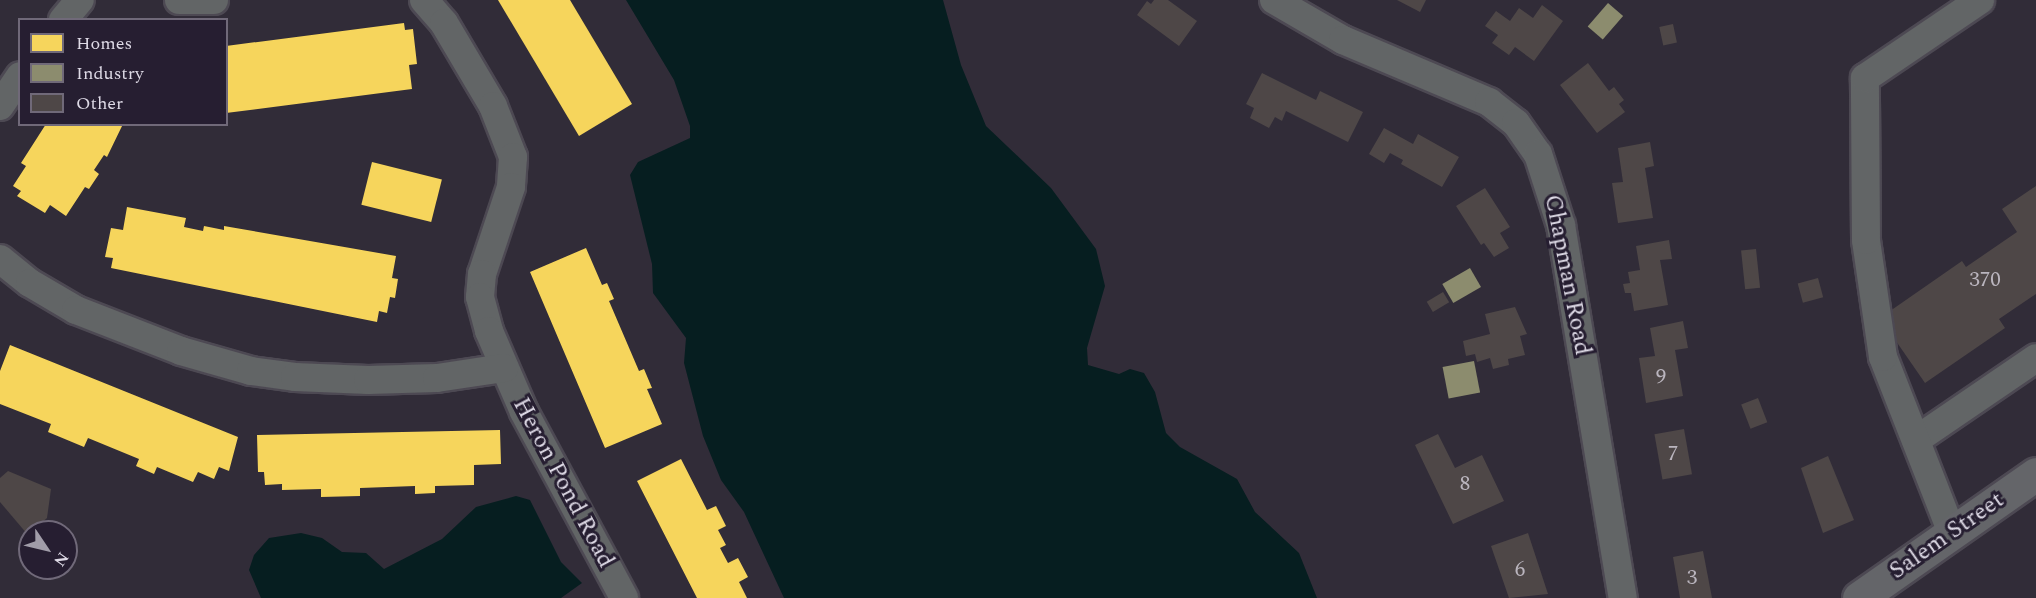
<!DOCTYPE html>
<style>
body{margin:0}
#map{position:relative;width:2036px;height:598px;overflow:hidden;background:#312c38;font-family:Spectral,serif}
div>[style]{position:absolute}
.water>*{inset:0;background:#061e20}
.homes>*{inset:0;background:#f6d55c;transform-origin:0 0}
.industry>*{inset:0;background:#8c8c6e;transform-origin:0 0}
.building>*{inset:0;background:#4e4747;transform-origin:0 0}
.roads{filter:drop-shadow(2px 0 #4d4953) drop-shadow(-2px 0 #4d4953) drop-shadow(0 2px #4d4953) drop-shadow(0 -2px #4d4953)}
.minor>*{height:28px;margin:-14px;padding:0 14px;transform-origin:14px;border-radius:14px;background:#626566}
.major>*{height:33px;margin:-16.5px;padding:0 16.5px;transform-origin:16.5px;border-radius:16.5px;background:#646569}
span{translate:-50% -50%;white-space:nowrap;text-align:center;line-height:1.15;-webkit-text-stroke:6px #261e31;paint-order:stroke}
.number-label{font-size:21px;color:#bab5be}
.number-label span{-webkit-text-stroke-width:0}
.street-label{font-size:24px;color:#dedae6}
.legend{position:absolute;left:18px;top:18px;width:210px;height:108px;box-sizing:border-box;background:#261e31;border:2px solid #706979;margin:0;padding:8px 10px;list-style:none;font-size:18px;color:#dedae6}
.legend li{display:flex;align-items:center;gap:12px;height:30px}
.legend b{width:30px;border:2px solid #706979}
.north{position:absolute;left:18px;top:520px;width:60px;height:60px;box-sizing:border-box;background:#261e31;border:2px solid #706979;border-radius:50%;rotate:125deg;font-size:16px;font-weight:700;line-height:24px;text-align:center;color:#dedae6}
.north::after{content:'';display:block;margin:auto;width:21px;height:27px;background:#a19da9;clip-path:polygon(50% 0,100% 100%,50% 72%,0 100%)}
</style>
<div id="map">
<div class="water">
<i style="clip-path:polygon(626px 0,943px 0,961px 65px,986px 126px,1051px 188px,1096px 249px,1105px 286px,1087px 348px,1088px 365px,1119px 374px,1130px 369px,1144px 373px,1155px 392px,1166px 433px,1180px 447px,1237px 479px,1255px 512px,1299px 553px,1317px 598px,784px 598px,744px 512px,721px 480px,703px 436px,684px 363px,686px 338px,653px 293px,652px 264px,630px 175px,638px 162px,690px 138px,690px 126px,674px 80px)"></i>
<i style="clip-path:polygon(516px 496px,530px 500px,561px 562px,582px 583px,561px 598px,261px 598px,249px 570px,254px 555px,269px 538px,301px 533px,322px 538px,342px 552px,366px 553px,384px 569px,442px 539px,476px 507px)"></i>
</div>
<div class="homes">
<i style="clip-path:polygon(498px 0,570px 0,632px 104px,579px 136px)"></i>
<i style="clip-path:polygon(404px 23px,405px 30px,413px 29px,417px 64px,409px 65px,412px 89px,226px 113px,226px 46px)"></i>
<i style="clip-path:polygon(46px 124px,123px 124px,107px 157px,104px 155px,94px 170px,99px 174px,89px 189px,85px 187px,66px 216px,50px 205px,45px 213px,17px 196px,21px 191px,13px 186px,26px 166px,21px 163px)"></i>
<i style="left:372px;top:162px;width:72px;height:44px;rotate:14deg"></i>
<i style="clip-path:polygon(127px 207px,186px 218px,184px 227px,203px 231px,204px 226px,224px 230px,224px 226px,396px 256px,392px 278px,398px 279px,395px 298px,390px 297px,387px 313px,379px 311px,377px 322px,111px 268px,113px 258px,105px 257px,111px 228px,123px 230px)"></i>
<i style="clip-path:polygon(586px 248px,602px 285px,607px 283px,614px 299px,609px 301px,639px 371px,644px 369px,652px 388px,647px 389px,662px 424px,605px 448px,530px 272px)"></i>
<i style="clip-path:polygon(10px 345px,238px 437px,229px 471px,219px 467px,214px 479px,198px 472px,193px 482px,157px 467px,154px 474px,136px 466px,139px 459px,88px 438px,84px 447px,48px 432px,51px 424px,0 404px,0 371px)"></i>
<i style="clip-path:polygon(500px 430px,501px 464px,474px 465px,474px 485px,435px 486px,435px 493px,415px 494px,415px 486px,360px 488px,360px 496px,321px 497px,321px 489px,282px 490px,282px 484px,265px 485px,264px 472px,258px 472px,257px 435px)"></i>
<i style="clip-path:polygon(681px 459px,707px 510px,716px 506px,726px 526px,718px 530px,726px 545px,720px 548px,728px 563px,738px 558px,748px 577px,739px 582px,747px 598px,697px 598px,637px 481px)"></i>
</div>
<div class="industry">
<i style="left:1608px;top:3px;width:20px;height:31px;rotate:41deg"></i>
<i style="left:1470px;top:268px;width:22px;height:32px;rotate:60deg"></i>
<i style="left:1474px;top:361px;width:32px;height:32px;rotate:79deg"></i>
</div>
<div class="building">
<i style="clip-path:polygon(1154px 0,1168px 0,1197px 21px,1179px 46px,1137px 15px,1147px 1px,1151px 4px)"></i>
<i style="clip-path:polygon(1397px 0,1426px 0,1420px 12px)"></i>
<i style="clip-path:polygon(1542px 5px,1563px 21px,1534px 61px,1515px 47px,1509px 55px,1492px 43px,1498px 35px,1485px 26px,1496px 11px,1510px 21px,1519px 8px,1533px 18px)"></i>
<i style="left:1673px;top:24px;width:19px;height:14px;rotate:78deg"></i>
<i style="clip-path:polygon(1588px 63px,1609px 91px,1614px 87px,1624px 100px,1619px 104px,1625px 112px,1597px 133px,1560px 85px)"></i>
<i style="clip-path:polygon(1262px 73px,1316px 100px,1320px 91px,1363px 112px,1348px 142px,1286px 111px,1282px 121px,1275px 117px,1269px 128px,1250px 118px,1254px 108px,1246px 104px)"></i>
<i style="clip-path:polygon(1384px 128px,1413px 144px,1418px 134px,1459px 157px,1442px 187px,1401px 164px,1403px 160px,1390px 153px,1384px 163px,1369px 154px)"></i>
<i style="clip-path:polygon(1650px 142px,1654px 166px,1645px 168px,1653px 218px,1618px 223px,1612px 183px,1623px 182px,1618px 148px)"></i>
<i style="clip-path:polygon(2036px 186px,2036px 294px,1999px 319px,2005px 328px,1925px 383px,1880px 318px,1962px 261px,1966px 267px,2017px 232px,2002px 209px)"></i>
<i style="clip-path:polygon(1485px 188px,1510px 227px,1500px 233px,1509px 248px,1494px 257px,1484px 243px,1481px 245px,1456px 206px)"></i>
<i style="clip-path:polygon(1669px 240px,1672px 259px,1660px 260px,1668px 305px,1634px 311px,1631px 293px,1625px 293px,1623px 284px,1630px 283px,1628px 272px,1640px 270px,1636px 246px)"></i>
<i style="left:1756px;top:249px;width:39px;height:15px;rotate:84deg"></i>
<i style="left:1818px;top:278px;width:20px;height:21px;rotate:75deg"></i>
<i style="left:1443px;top:292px;width:12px;height:19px;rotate:59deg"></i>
<i style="clip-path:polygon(1515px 307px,1527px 334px,1520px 336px,1525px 355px,1508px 359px,1509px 365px,1493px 369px,1490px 358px,1477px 362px,1475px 354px,1466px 356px,1463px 341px,1490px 334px,1485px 314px)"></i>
<i style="clip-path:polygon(1683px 321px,1688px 348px,1675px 350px,1683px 396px,1646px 403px,1639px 358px,1655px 356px,1650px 328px)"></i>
<i style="left:1758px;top:398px;width:26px;height:18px;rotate:69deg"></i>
<i style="left:1684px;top:429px;width:46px;height:30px;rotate:80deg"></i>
<i style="clip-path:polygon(1438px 434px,1455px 468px,1482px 455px,1504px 501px,1453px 524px,1415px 445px)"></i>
<i style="clip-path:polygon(1828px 456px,1854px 520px,1823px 533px,1801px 468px)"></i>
<i style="clip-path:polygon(8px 471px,51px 489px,47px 518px,28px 535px,0 502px,0 478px)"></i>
<i style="clip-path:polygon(1528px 533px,1548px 594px,1509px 598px,1491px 546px)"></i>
<i style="clip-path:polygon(1703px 551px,1712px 598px,1680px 598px,1673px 557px)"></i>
</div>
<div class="roads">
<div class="minor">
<i style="left:179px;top:0;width:35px"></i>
<i style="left:424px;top:0;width:30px;rotate:49deg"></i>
<i style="left:444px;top:23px;width:96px;rotate:59.4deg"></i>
<i style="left:493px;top:106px;width:55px;rotate:68.6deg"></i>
<i style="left:513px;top:157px;width:30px;rotate:94deg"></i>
<i style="left:511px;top:187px;width:92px;rotate:108.4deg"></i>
<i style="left:482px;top:274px;width:23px;rotate:95deg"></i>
<i style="left:480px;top:297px;width:35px;rotate:75deg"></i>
<i style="left:489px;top:331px;width:88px;rotate:66.6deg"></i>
<i style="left:524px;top:412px;width:211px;rotate:61.7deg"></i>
<i style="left:1274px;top:0;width:80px;rotate:30.1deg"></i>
<i style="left:1343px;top:40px;width:159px;rotate:23deg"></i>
<i style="left:1489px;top:102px;width:34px;rotate:38deg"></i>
<i style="left:1516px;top:123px;width:38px;rotate:55deg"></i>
<i style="left:1538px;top:154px;width:75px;rotate:72.1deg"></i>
<i style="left:1561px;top:225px;width:378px;rotate:80.6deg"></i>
<i style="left:63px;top:20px;width:26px;rotate:-50deg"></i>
<i style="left:0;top:106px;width:36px;rotate:-56deg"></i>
<i style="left:0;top:259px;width:38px;rotate:39deg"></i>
<i style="left:30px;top:283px;width:53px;rotate:30.4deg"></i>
<i style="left:76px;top:310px;width:113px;rotate:21.3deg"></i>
<i style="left:181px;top:351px;width:73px;rotate:15.9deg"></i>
<i style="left:251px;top:371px;width:44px;rotate:7.8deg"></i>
<i style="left:295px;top:377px;width:73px;rotate:2.4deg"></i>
<i style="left:368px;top:380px;width:69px;rotate:-1.7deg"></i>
<i style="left:437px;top:378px;width:68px;rotate:-8.5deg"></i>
<i style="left:1916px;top:440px;width:145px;rotate:-34.3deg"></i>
<i style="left:1952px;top:533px;width:189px;rotate:-111.4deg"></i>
<i style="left:1883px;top:357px;width:118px;rotate:-98.3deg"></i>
<i style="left:1866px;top:240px;width:162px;rotate:-90.4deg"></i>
<i style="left:1865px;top:78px;width:139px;rotate:-34.1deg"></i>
</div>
<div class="major">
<i style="left:1859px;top:598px;width:216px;rotate:-35deg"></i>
</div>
</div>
<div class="number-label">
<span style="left:1985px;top:280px">370</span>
<span style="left:1661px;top:377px">9</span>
<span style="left:1673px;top:454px">7</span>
<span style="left:1465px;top:484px">8</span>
<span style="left:1520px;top:570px">6</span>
<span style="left:1692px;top:578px">3</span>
</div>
<div class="street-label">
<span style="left:1567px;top:275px;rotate:79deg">Chapman Road</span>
<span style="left:563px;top:483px;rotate:62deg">Heron Pond Road</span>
<span style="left:1947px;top:536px;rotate:-35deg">Salem Street</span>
</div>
<ul class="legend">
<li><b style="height:16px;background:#f6d55c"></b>Homes</li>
<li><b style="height:16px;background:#8c8c6e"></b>Industry</li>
<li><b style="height:16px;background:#4e4747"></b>Other</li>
</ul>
<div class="north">N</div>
</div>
